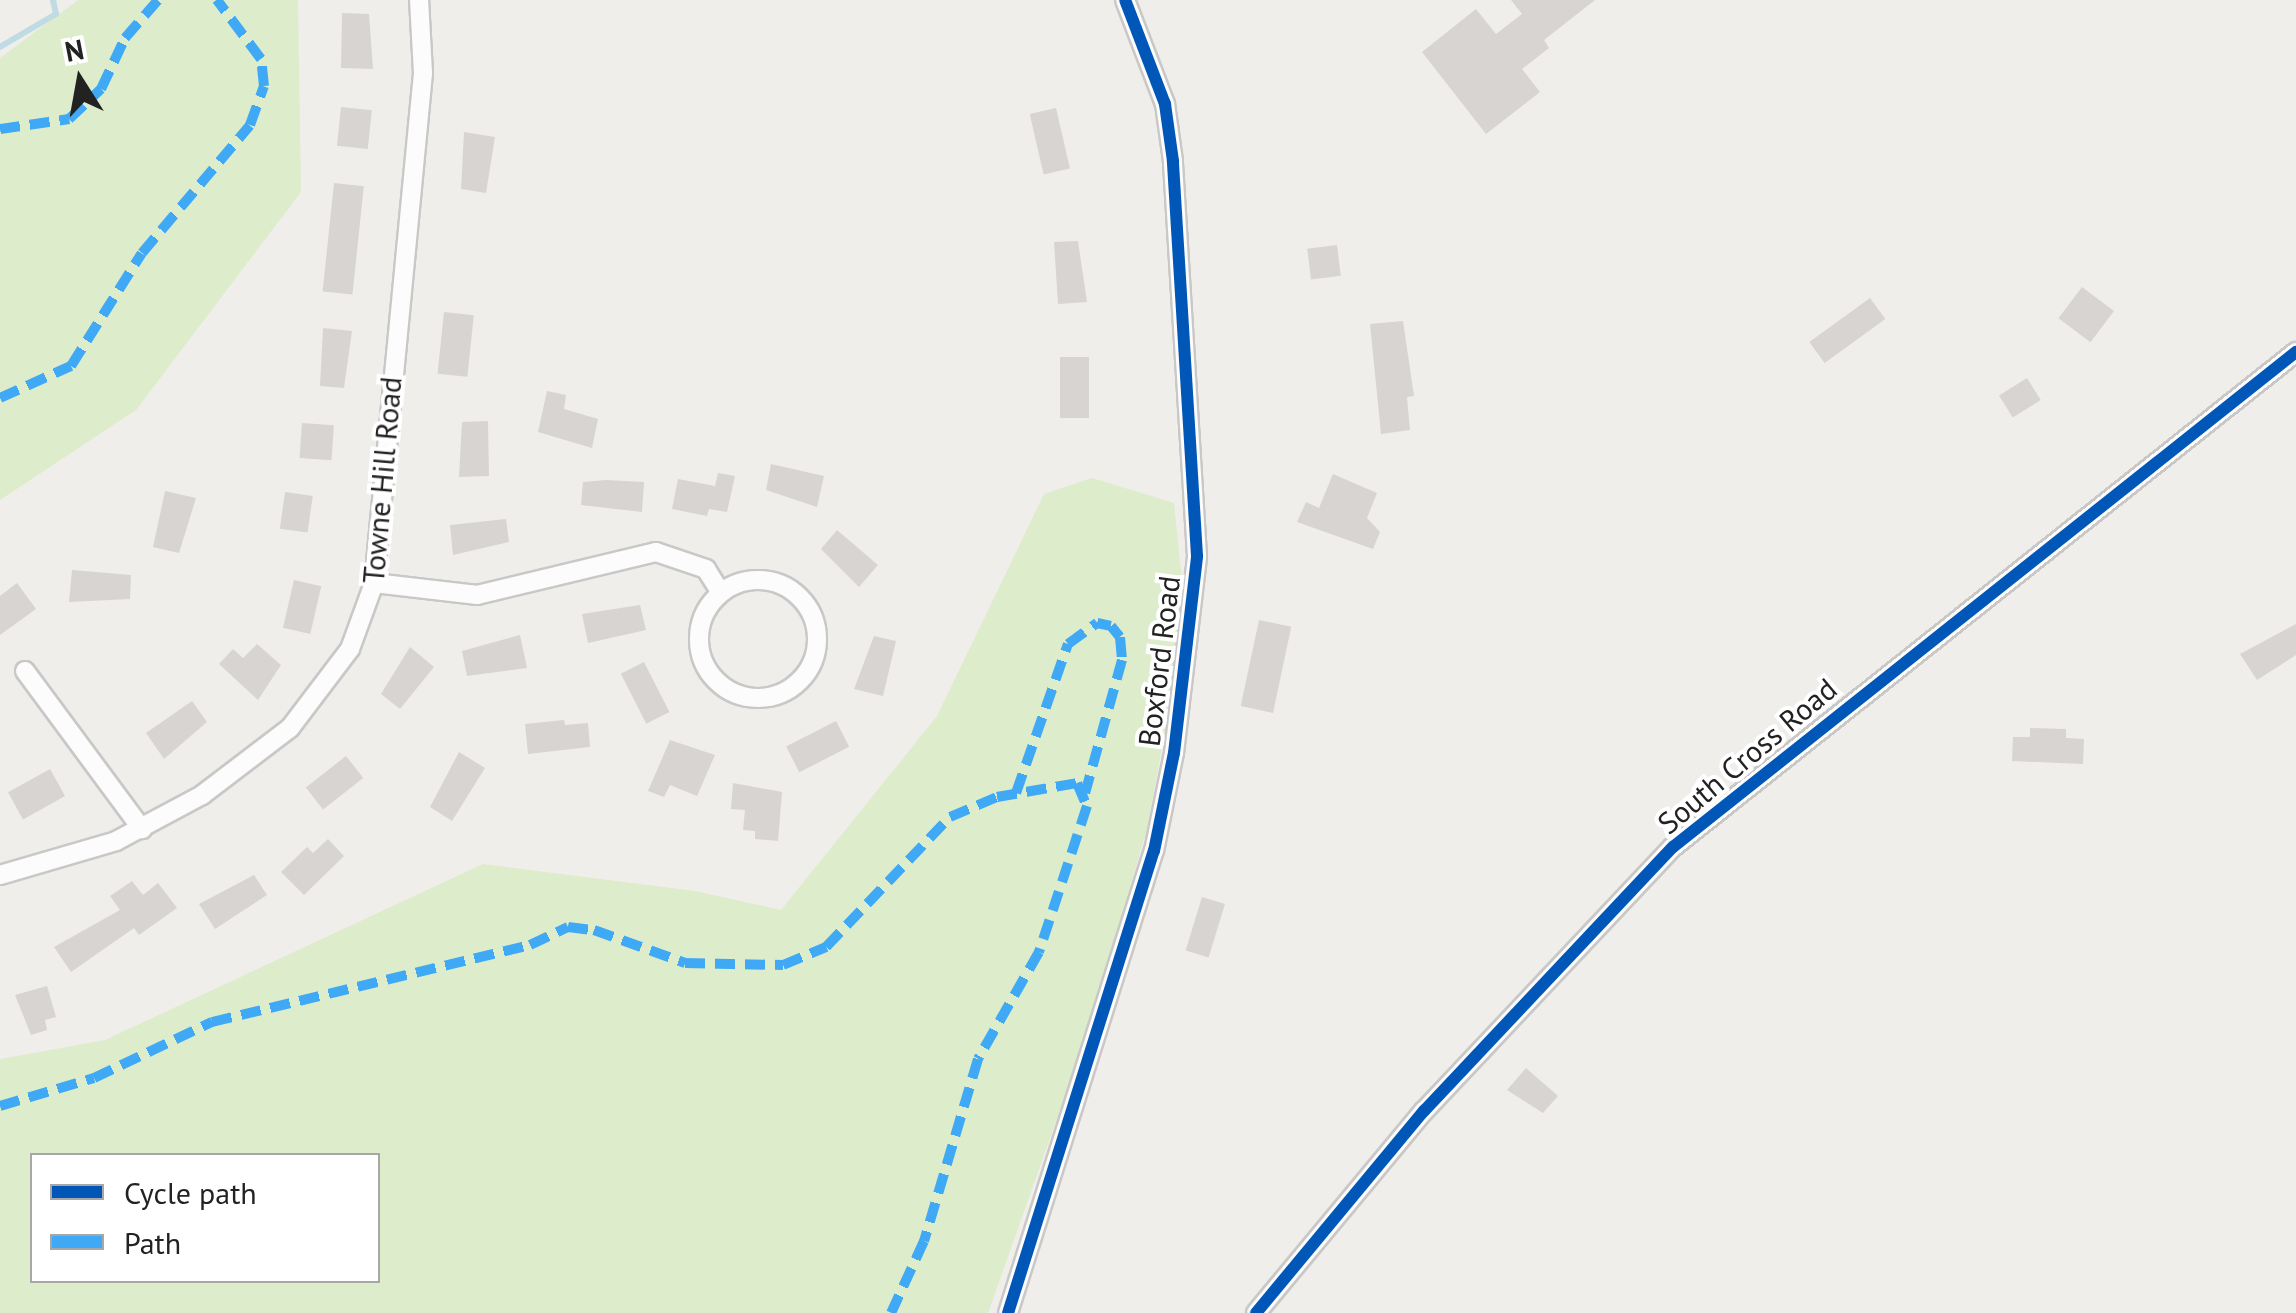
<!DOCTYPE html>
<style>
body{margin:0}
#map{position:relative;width:2296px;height:1313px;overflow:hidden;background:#f0eeeb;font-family:"PT Sans",sans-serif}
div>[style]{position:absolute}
.grass>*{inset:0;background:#ddeccb}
.stream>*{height:6px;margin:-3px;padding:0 3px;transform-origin:3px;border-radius:3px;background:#bfdbe3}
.building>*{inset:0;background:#d7d4d2;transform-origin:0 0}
.roads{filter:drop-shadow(2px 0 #c9c8c7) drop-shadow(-2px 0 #c9c8c7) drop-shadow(0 2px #c9c8c7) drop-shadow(0 -2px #c9c8c7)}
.minor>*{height:18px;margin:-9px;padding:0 9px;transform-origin:9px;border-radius:9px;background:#fdfcfc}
.minor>.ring{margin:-9px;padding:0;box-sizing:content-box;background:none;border:18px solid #fdfcfc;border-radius:50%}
.quiet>*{height:10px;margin-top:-5px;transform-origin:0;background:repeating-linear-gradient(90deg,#3fa9f5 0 20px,transparent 0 30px)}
.cycleway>*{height:12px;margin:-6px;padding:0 6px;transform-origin:6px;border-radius:6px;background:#0057b8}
span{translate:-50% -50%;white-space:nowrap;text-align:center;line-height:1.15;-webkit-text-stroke:8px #fff;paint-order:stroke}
.street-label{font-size:30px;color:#222}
.legend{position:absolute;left:30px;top:1153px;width:350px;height:130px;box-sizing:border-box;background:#fff;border:2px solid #a7a7a7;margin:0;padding:12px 18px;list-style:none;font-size:30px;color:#222}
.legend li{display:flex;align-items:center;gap:20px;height:50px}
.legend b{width:50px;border:2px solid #a7a7a7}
.north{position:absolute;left:30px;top:30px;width:100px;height:100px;-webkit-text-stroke:8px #fff;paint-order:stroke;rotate:349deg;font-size:28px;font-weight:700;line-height:40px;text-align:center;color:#222}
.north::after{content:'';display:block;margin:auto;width:35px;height:45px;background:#222;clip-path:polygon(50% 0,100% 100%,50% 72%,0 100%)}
</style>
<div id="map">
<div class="grass">
<i style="clip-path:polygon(78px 0,298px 0,301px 192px,136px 410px,0 500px,0 58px)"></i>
<i style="clip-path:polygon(evenodd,1092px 478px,1174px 503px,1186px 619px,1147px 829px,1087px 1034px,988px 1313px,0 1313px,0 1059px,105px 1040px,483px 864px,695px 891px,781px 910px,937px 716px,1044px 494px,1092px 478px,32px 1156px,378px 1156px,378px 1280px,32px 1280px,32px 1156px)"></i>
</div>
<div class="stream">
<i style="left:0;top:47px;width:65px;rotate:-30.5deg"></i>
<i style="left:56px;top:14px;width:14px;rotate:-102deg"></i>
</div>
<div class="building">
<i style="clip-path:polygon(1511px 0,1595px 0,1544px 40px,1549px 48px,1522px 69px,1540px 92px,1486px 134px,1422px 52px,1476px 9px,1496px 34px,1522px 14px)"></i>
<i style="clip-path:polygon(342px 13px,369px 14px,373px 69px,341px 68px)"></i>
<i style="left:341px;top:107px;width:31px;height:39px;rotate:6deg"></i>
<i style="left:1056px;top:108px;width:62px;height:27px;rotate:77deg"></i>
<i style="clip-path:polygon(464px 132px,495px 137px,486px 193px,461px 189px)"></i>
<i style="left:334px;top:183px;width:30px;height:109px;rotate:6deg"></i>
<i style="clip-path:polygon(1078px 241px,1087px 302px,1058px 304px,1054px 242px)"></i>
<i style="left:1337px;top:245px;width:31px;height:30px;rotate:83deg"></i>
<i style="left:2082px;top:287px;width:40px;height:39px;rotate:37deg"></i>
<i style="left:1870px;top:298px;width:26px;height:75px;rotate:54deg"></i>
<i style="left:444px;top:312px;width:30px;height:62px;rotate:6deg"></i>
<i style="clip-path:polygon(1403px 321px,1414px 396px,1407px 397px,1410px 430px,1381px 434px,1370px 324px)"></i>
<i style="clip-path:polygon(323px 328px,352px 331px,344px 388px,320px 386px)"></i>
<i style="left:1060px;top:357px;width:29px;height:61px"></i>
<i style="left:2027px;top:378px;width:26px;height:33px;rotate:58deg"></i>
<i style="clip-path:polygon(547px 391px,566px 395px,564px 409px,598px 419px,592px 448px,538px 432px)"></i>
<i style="clip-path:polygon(488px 421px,489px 476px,459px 477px,462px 422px)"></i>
<i style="left:302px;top:423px;width:32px;height:35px;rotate:4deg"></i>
<i style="clip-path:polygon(771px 464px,824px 476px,817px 507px,766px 490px)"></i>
<i style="clip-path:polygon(718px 473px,735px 476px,727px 512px,709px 509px,707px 516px,672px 509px,678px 479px,715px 486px)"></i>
<i style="clip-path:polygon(1333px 474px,1377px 493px,1367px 518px,1380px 532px,1373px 549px,1297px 522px,1306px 502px,1319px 508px)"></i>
<i style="clip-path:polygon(606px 480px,644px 482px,642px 512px,581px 505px,583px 482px)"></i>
<i style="clip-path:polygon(165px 491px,196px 498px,179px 553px,153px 547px)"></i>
<i style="left:285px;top:492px;width:28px;height:37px;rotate:8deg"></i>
<i style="clip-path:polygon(506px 519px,509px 542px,453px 555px,450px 525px)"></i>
<i style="clip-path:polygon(837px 530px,878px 565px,859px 587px,821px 549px)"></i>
<i style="clip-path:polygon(72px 570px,131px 575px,130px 599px,69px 602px)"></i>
<i style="left:294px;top:580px;width:28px;height:49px;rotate:13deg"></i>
<i style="clip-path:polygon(17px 583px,36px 609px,0 635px,0 596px)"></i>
<i style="clip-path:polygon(640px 605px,646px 630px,588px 643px,582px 614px)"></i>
<i style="left:1259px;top:620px;width:33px;height:88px;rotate:12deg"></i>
<i style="clip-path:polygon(2296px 624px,2296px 655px,2257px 680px,2240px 654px)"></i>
<i style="clip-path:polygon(520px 635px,527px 668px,467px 676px,462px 651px)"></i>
<i style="clip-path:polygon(874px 636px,896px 641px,883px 696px,854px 689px)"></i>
<i style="clip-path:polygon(257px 644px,281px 665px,258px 700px,219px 664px,233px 649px,243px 658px)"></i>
<i style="clip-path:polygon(410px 647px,434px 667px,400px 709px,381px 694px)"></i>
<i style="left:644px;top:662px;width:56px;height:26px;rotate:63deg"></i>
<i style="clip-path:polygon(192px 701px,207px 722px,164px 759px,146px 733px)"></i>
<i style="clip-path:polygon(564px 720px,565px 725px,588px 723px,590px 747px,528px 754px,525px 724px)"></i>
<i style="left:836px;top:721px;width:29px;height:56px;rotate:63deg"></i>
<i style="clip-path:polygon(2030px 728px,2066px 729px,2066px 738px,2084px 739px,2083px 764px,2012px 761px,2013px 737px,2030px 737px)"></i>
<i style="clip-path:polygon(670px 740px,715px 755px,697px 796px,670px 785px,664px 797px,648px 791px)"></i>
<i style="clip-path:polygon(459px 752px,485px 768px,452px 821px,430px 807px)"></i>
<i style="left:346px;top:756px;width:28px;height:51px;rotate:52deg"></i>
<i style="left:50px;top:769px;width:31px;height:48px;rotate:61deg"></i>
<i style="clip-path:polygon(733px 783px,782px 792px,778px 841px,755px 839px,755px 831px,743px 830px,745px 810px,731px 809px)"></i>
<i style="clip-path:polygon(328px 839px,344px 856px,304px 895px,281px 872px,307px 847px,313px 853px)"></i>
<i style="clip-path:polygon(254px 875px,267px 895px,215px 929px,199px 904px)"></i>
<i style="clip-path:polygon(132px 881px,143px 895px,158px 883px,177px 908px,139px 935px,134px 928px,71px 972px,54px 947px,120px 910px,110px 896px)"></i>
<i style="left:1202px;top:897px;width:24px;height:56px;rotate:17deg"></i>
<i style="clip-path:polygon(47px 986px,56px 1017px,45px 1020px,47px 1030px,31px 1035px,15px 995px)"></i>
<i style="clip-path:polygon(1526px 1068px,1558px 1096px,1543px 1113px,1507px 1090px)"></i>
</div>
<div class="roads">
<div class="minor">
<i class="ring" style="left:699px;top:580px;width:100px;height:100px"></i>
<i style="left:374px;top:583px;width:104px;rotate:6.6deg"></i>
<i style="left:477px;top:595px;width:184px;rotate:-13.5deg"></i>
<i style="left:656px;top:552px;width:53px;rotate:18.8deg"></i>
<i style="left:706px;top:569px;width:28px;rotate:58deg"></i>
<i style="left:25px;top:671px;width:197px;rotate:53.5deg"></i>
<i style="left:0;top:875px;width:121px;rotate:-16.3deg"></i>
<i style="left:116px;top:841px;width:98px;rotate:-28.1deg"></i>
<i style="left:202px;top:795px;width:111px;rotate:-37.3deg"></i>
<i style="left:290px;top:728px;width:99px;rotate:-52.8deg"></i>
<i style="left:350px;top:649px;width:70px;rotate:-70deg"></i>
<i style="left:374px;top:583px;width:512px;rotate:-84.51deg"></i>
<i style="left:423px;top:73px;width:73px;rotate:-93.1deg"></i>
<i style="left:1008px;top:1313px;width:485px;rotate:-72.5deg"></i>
<i style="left:1154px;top:851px;width:100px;rotate:-78.5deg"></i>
<i style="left:1174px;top:753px;width:198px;rotate:-83.3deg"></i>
<i style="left:1197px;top:556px;width:396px;rotate:-93.5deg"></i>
<i style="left:1173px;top:161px;width:58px;rotate:-98deg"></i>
<i style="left:1165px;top:104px;width:111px;rotate:-111deg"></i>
<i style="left:1256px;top:1313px;width:263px;rotate:-50.3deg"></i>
<i style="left:1424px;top:1111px;width:363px;rotate:-46.7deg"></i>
<i style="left:1673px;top:847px;width:796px;rotate:-38.47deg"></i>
</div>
</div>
<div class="quiet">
<i style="left:0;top:129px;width:70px;rotate:-8.2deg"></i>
<i style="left:69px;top:119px;width:44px;rotate:-43.2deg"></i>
<i style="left:101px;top:89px;width:56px;rotate:-64.8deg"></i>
<i style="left:125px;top:38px;width:50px;rotate:-49deg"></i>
<i style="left:0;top:398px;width:78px;rotate:-24.3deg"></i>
<i style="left:71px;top:366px;width:133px;rotate:-57.9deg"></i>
<i style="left:142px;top:253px;width:167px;rotate:-49.8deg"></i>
<i style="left:250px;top:125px;width:41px;rotate:-70.3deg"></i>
<i style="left:264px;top:86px;width:27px;rotate:-96deg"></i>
<i style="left:261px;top:59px;width:74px;rotate:-126.7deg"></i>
<i style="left:1016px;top:793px;width:158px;rotate:-70.8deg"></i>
<i style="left:1068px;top:644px;width:36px;rotate:-36deg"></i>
<i style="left:1097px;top:623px;width:14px;rotate:12deg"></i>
<i style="left:1111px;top:626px;width:14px;rotate:51deg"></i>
<i style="left:1120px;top:637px;width:23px;rotate:85deg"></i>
<i style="left:1122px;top:660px;width:138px;rotate:105.5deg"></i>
<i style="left:0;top:1106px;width:98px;rotate:-16.6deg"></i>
<i style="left:94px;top:1078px;width:131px;rotate:-25.4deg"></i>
<i style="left:212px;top:1022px;width:327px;rotate:-13.6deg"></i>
<i style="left:530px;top:945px;width:42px;rotate:-25.3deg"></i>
<i style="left:568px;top:927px;width:26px;rotate:7deg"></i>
<i style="left:594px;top:930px;width:97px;rotate:19.9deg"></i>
<i style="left:685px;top:963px;width:98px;rotate:1.2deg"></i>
<i style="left:783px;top:965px;width:47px;rotate:-22.7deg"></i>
<i style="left:826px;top:947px;width:180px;rotate:-46.4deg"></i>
<i style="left:950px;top:817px;width:51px;rotate:-23.1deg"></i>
<i style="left:997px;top:797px;width:81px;rotate:-9.9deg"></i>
<i style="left:1077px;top:783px;width:25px;rotate:67deg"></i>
<i style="left:1087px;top:806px;width:154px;rotate:108.2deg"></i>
<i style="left:1039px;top:952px;width:123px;rotate:119.7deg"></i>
<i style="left:978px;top:1059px;width:190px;rotate:106.5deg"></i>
<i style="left:924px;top:1241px;width:79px;rotate:114.6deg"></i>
</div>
<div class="cycleway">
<i style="left:1008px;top:1313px;width:485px;rotate:-72.5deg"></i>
<i style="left:1154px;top:851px;width:100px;rotate:-78.5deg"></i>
<i style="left:1174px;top:753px;width:198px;rotate:-83.3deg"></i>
<i style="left:1197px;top:556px;width:396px;rotate:-93.5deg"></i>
<i style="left:1173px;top:161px;width:58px;rotate:-98deg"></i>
<i style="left:1165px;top:104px;width:111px;rotate:-111deg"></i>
<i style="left:1256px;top:1313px;width:263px;rotate:-50.3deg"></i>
<i style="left:1424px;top:1111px;width:363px;rotate:-46.7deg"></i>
<i style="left:1673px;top:847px;width:796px;rotate:-38.47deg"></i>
</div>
<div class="street-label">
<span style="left:382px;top:480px;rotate:-85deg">Towne Hill Road</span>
<span style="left:1159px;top:661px;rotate:-83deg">Boxford Road</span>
<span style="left:1747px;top:756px;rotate:-40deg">South Cross Road</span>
</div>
<ul class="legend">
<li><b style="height:12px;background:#0057b8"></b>Cycle path</li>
<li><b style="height:12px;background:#3fa9f5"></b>Path</li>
</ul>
<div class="north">N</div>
</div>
